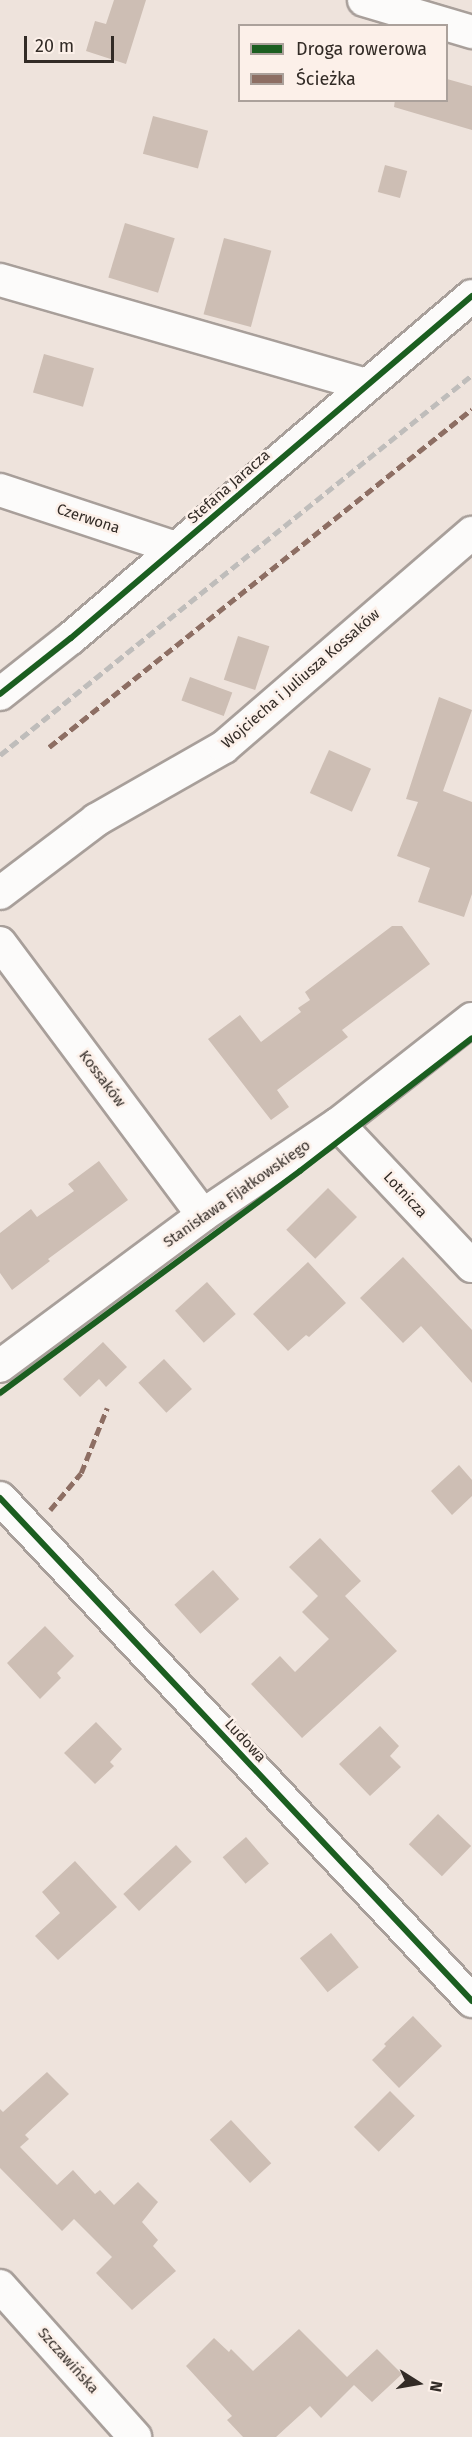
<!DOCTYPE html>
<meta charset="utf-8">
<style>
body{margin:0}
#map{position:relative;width:472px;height:2437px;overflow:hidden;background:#eee3dc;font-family:"Fira Sans",sans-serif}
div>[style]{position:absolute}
.building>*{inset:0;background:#cdbeb4;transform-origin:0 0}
.roads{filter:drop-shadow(2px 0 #a89f9a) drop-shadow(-2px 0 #a89f9a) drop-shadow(0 2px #a89f9a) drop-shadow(0 -2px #a89f9a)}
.minor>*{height:32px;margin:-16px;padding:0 16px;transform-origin:16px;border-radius:16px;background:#fcfbfa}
.rail>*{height:4.5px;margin-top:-2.25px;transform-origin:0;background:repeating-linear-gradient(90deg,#bfbdbb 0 9px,transparent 0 13.5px)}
.quiet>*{height:4.5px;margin-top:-2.25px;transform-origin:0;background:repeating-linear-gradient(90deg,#8d6e63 0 9px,transparent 0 13.5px)}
.cycleway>*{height:6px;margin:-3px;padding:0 3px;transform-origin:3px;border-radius:3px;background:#1b5e20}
span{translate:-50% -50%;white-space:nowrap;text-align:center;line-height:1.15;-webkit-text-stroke:5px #fcf0e9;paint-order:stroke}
.street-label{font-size:15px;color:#322b26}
.legend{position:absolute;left:238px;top:24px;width:210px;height:78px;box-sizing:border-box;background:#fcf0e9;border:2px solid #aba19b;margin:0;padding:8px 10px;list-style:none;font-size:18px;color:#322b26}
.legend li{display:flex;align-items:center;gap:12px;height:30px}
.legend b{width:30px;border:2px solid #aba19b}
.north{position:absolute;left:388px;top:2353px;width:60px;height:60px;-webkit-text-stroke:4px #fcf0e9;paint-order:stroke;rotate:101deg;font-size:16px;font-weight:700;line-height:24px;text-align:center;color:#322b26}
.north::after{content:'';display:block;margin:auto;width:21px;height:27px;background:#322b26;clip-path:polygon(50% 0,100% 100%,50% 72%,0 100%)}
.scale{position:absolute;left:24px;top:36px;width:90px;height:27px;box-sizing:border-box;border:3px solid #322b26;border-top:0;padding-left:8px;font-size:18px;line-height:21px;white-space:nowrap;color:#322b26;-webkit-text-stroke:4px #fcf0e9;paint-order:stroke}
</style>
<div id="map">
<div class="building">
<i style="clip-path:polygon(114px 0,146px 0,126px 64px,86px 51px,95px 21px,106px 24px)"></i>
<i style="clip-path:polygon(447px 79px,472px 86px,472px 130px,394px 107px,395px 100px,447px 100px)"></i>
<i style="left:153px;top:116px;width:57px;height:39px;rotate:15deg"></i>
<i style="left:385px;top:165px;width:23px;height:28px;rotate:15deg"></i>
<i style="left:125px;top:223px;width:52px;height:57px;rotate:17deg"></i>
<i style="left:224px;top:238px;width:49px;height:79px;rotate:15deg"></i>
<i style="left:44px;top:354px;width:52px;height:40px;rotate:16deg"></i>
<i style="left:238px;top:636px;width:33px;height:46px;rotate:18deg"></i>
<i style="left:190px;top:677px;width:45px;height:25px;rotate:20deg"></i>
<i style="clip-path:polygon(439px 697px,472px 710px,443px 791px,472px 802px,472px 894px,464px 917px,418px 902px,430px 868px,397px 856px,418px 802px,406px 799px)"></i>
<i style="left:329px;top:750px;width:46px;height:47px;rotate:24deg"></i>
<i style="clip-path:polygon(392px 926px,402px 926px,430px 964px,342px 1030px,348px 1037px,277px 1090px,289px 1107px,271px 1120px,208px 1039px,240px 1015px,261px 1042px,301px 1012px,298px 1008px,310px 1000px,305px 992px)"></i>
<i style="clip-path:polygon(99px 1161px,128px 1200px,48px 1259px,50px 1261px,12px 1290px,0 1273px,0 1233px,31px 1209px,37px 1217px,74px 1191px,68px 1184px)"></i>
<i style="left:328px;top:1188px;width:41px;height:59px;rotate:45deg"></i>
<i style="clip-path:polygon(403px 1257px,472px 1330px,472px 1383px,421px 1326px,403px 1343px,360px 1298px)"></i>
<i style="clip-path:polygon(308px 1262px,346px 1303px,309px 1337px,306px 1335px,288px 1351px,253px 1314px)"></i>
<i style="left:207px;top:1282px;width:43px;height:43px;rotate:48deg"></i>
<i style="clip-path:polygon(103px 1342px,127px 1367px,106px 1387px,99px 1379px,80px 1397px,63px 1379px)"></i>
<i style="left:164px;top:1359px;width:41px;height:35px;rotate:47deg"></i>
<i style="clip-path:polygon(459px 1465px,472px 1480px,472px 1496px,452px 1515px,431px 1491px)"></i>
<i style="clip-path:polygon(320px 1538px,361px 1581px,345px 1596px,397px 1651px,302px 1738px,251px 1684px,280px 1656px,295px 1672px,329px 1639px,302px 1612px,318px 1596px,289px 1567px)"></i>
<i style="left:213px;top:1570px;width:39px;height:52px;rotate:48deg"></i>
<i style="clip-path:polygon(45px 1626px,74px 1656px,57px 1673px,61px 1678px,40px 1699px,7px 1663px)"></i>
<i style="clip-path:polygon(96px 1722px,122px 1749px,110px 1762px,114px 1766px,95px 1784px,64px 1753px)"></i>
<i style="clip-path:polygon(380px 1726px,399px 1746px,390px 1756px,401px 1767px,370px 1796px,339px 1764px)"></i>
<i style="left:438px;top:1814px;width:46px;height:42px;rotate:44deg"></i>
<i style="left:246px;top:1837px;width:35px;height:31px;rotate:49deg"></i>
<i style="left:176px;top:1845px;width:23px;height:72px;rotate:47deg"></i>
<i style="clip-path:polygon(75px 1861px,117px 1907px,58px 1960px,35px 1936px,60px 1913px,42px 1892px)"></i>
<i style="left:331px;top:1933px;width:44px;height:40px;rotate:51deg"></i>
<i style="clip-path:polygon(413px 2016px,442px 2046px,399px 2088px,372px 2060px,386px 2046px,384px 2044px)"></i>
<i style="clip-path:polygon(47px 2072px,69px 2094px,25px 2135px,29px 2139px,20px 2147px,57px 2185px,73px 2170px,95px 2194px,100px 2190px,114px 2205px,138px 2182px,158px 2202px,142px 2222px,158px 2240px,153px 2246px,176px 2271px,132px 2310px,96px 2273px,112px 2257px,74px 2219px,62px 2231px,0 2168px,0 2109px,3px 2112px)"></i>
<i style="left:390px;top:2091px;width:35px;height:51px;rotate:45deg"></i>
<i style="left:231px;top:2120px;width:59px;height:29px;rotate:47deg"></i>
<i style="clip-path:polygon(299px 2329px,347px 2377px,377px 2349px,402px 2374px,372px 2402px,354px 2385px,321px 2418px,310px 2406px,276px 2437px,243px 2437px,227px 2420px,232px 2416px,186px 2366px,214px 2338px,229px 2352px,231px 2349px,253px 2371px)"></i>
</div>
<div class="roads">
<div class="minor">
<i style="left:364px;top:0;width:113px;rotate:16.5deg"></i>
<i style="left:0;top:280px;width:380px;rotate:16deg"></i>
<i style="left:0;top:490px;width:184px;rotate:18.3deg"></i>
<i style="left:0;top:694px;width:90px;rotate:-38.3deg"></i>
<i style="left:71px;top:638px;width:527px;rotate:-40.46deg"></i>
<i style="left:0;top:893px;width:121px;rotate:-37.2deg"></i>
<i style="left:96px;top:820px;width:147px;rotate:-29.7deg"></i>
<i style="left:224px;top:747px;width:328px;rotate:-40.8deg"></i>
<i style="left:0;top:943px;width:339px;rotate:53.3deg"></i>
<i style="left:338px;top:1124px;width:195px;rotate:46.7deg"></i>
<i style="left:0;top:1366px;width:253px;rotate:-36.6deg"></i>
<i style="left:203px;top:1215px;width:163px;rotate:-34deg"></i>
<i style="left:338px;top:1124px;width:170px;rotate:-38.1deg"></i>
<i style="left:0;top:1498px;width:690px;rotate:46.82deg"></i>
<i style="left:0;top:2286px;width:203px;rotate:48.2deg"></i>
</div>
</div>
<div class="rail">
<i style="left:0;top:755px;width:606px;rotate:-38.84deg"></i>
</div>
<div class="quiet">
<i style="left:49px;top:747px;width:541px;rotate:-38.63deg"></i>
<i style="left:50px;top:1510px;width:48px;rotate:-50deg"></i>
<i style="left:81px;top:1473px;width:70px;rotate:-68.2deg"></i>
</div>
<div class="cycleway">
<i style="left:0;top:694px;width:90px;rotate:-38.3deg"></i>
<i style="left:71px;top:638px;width:527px;rotate:-40.46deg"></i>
<i style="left:0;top:1393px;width:373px;rotate:-36.5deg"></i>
<i style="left:300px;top:1171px;width:217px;rotate:-37.7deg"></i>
<i style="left:0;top:1498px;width:690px;rotate:46.82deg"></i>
</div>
<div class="street-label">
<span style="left:229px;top:487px;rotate:-41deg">Stefana Jaracza</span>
<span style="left:88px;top:519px;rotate:18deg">Czerwona</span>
<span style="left:301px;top:679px;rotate:-41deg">Wojciecha i Juliusza Kossaków</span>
<span style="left:102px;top:1079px;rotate:53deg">Kossaków</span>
<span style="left:237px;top:1194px;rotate:-35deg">Stanisława Fijałkowskiego</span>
<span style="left:405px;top:1195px;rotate:47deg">Lotnicza</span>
<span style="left:245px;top:1741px;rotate:47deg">Ludowa</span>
<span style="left:68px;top:2361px;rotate:48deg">Szczawińska</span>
</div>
<ul class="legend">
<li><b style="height:8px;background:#1b5e20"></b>Droga rowerowa</li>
<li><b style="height:8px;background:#8d6e63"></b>Ścieżka</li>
</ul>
<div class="north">N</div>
<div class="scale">20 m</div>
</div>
